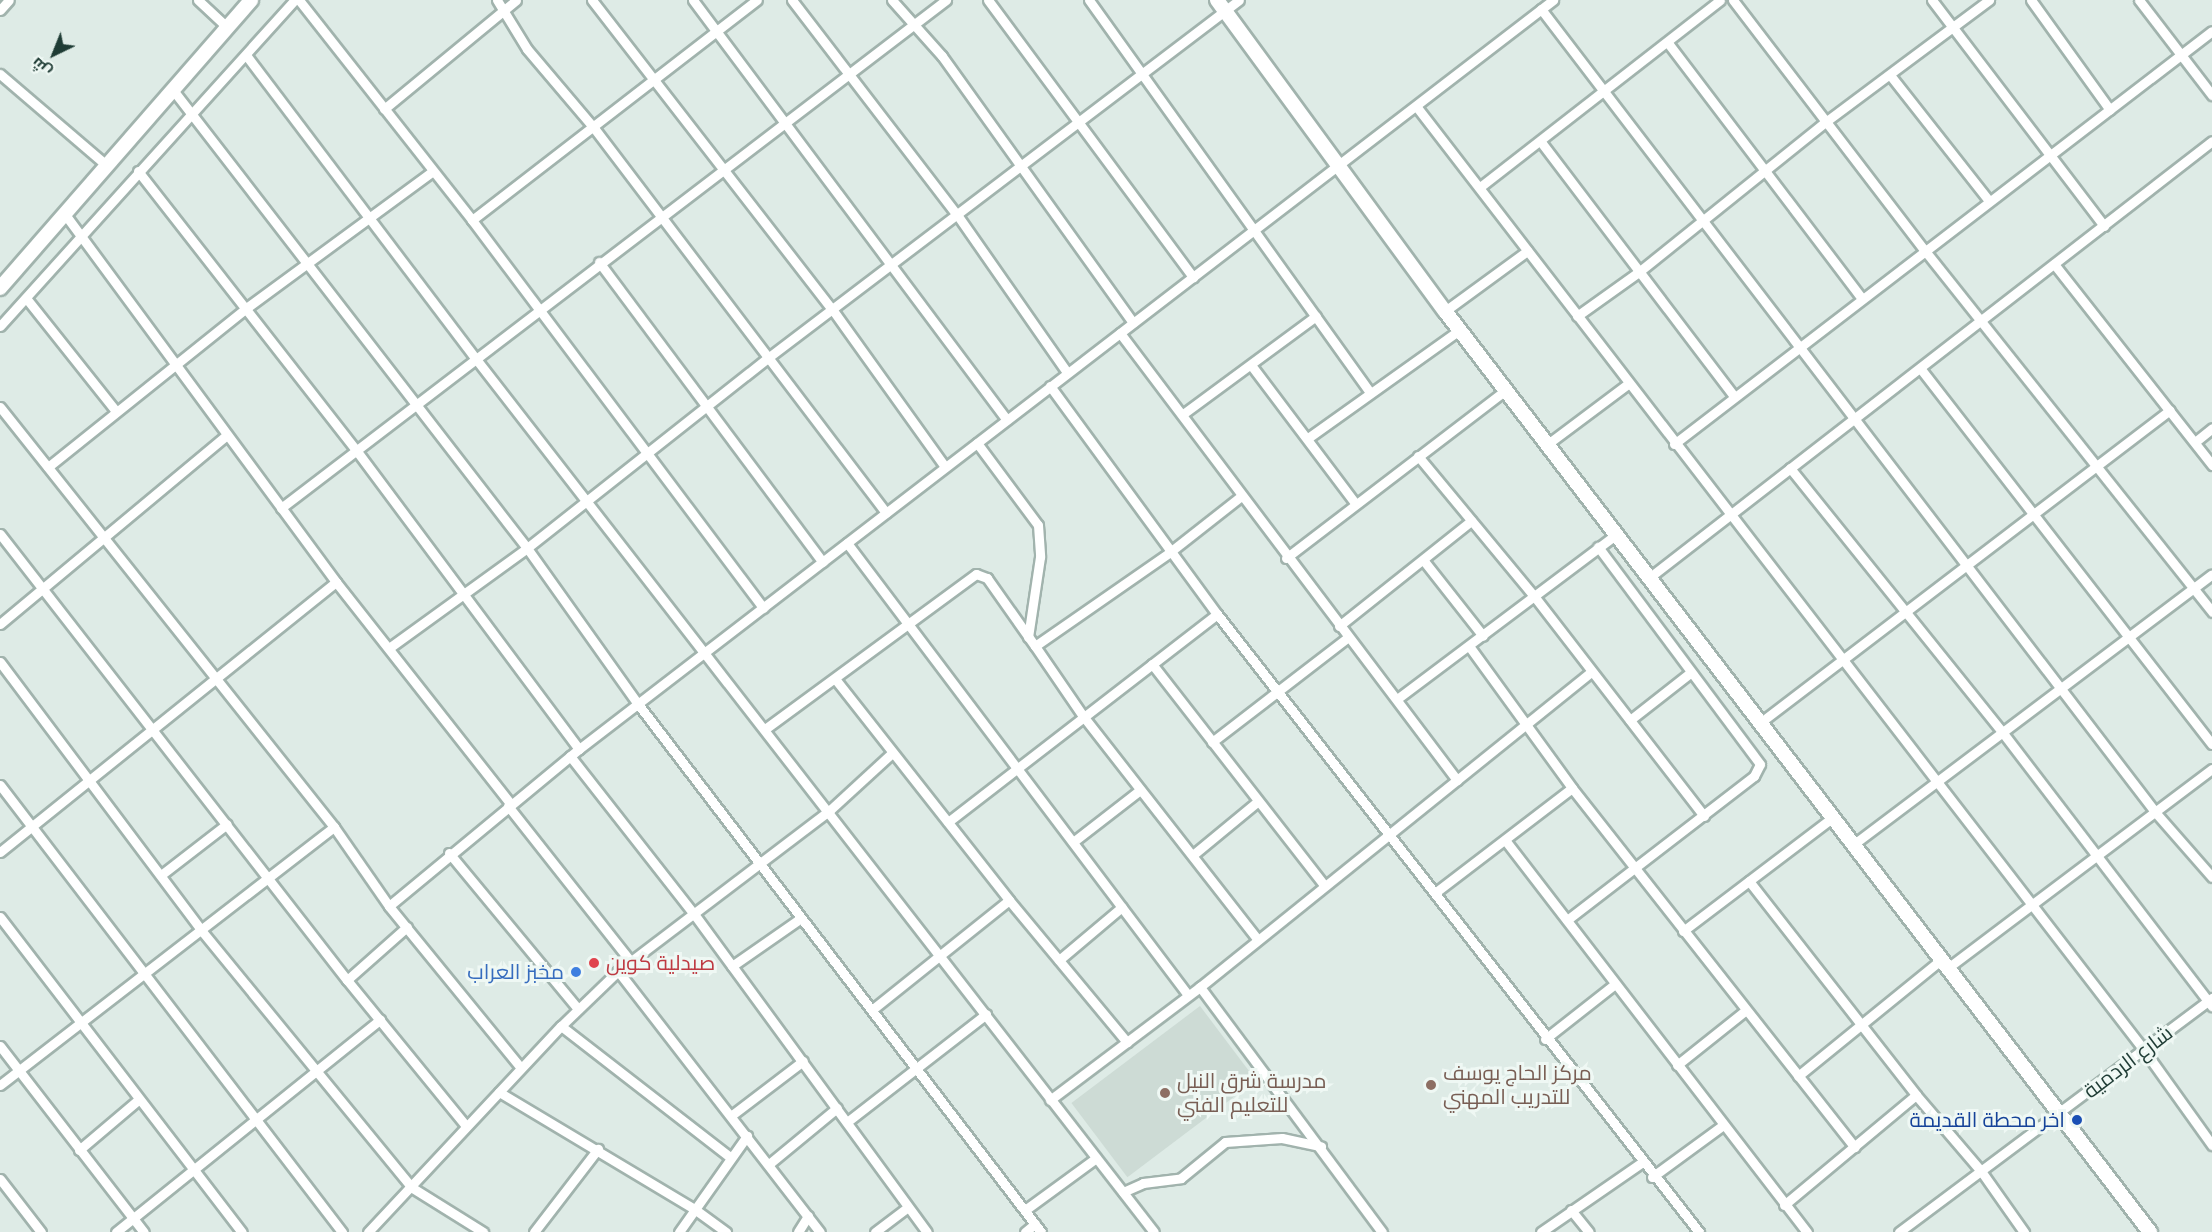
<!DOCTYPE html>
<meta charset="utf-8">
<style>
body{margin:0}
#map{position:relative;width:2212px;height:1232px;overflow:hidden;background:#deebe6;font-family:"Fira Sans Condensed",Cairo,sans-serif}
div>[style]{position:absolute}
.built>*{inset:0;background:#cddbd5;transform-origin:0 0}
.roads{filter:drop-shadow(2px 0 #a1b3ad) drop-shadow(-2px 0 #a1b3ad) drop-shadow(0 2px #a1b3ad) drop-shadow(0 -2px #a1b3ad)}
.street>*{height:9px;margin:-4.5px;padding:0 4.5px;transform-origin:4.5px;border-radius:4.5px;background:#fff}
.secondary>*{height:14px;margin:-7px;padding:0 7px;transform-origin:7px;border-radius:7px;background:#fff}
.dots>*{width:16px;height:16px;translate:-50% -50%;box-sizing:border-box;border:3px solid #eff8f4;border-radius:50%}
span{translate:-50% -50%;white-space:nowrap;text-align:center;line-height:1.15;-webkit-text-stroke:6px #eff8f4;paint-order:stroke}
.health-label{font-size:21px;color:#be3a42}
.left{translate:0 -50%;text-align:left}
.shop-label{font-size:21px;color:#366cbe}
.right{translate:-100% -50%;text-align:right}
.street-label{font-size:21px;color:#1f3c35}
.education-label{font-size:21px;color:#785e54}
.transit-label{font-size:21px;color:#164399}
.north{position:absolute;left:24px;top:24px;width:60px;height:60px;-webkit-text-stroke:4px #eff8f4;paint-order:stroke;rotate:223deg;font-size:16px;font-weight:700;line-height:24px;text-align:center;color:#1f3c35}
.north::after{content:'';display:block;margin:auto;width:21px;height:27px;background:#1f3c35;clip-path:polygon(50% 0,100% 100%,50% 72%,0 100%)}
</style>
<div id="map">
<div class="built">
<i style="left:1200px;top:1006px;width:93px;height:161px;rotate:53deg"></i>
</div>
<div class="roads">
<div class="street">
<i style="left:198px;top:0;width:41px;rotate:43deg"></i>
<i style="left:299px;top:0;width:280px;rotate:51.8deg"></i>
<i style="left:472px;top:220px;width:485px;rotate:53.1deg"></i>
<i style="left:497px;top:0;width:57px;rotate:58.5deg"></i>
<i style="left:527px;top:49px;width:104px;rotate:49.7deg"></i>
<i style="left:594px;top:128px;width:483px;rotate:52.8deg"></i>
<i style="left:592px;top:0;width:391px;rotate:52.2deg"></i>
<i style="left:832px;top:309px;width:194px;rotate:54.4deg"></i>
<i style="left:693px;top:0;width:524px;rotate:53.22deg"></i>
<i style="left:792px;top:0;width:272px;rotate:52.5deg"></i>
<i style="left:958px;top:216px;width:190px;rotate:55.1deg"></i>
<i style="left:892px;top:0;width:75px;rotate:48.2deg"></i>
<i style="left:942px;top:56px;width:328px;rotate:54.4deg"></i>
<i style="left:988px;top:0;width:345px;rotate:53.5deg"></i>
<i style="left:1089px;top:0;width:483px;rotate:54.4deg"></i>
<i style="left:1733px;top:0;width:317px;rotate:52.6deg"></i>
<i style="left:1926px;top:252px;width:460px;rotate:51.5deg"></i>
<i style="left:1932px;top:0;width:284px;rotate:52.7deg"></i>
<i style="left:2031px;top:0;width:135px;rotate:54.3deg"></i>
<i style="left:2139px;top:0;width:120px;rotate:52.5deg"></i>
<i style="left:1541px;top:9px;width:1012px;rotate:52.59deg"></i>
<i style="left:2156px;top:813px;width:85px;rotate:48.8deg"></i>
<i style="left:0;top:10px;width:13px;rotate:-48deg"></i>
<i style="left:1668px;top:43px;width:321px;rotate:52.8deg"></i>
<i style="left:246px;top:55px;width:381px;rotate:52.9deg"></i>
<i style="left:476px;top:359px;width:1105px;rotate:52.17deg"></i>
<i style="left:0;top:74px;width:140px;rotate:40.6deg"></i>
<i style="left:1890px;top:75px;width:160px;rotate:51.8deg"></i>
<i style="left:173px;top:90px;width:579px;rotate:52.3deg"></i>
<i style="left:527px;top:548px;width:191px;rotate:54.6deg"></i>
<i style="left:638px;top:704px;width:664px;rotate:52.65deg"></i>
<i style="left:1416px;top:106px;width:1192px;rotate:52.36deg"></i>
<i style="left:2144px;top:1050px;width:117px;rotate:54.4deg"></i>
<i style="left:384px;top:109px;width:171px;rotate:-39.5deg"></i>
<i style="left:1541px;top:142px;width:319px;rotate:52.8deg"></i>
<i style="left:138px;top:171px;width:354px;rotate:52deg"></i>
<i style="left:356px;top:450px;width:373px;rotate:53.3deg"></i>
<i style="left:1480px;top:187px;width:304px;rotate:-37.9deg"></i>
<i style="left:64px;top:213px;width:458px;rotate:53.6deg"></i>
<i style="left:336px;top:582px;width:283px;rotate:51.8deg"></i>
<i style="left:472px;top:220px;width:360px;rotate:-37.7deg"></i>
<i style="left:599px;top:262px;width:374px;rotate:53.3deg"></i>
<i style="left:2054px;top:264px;width:256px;rotate:51.8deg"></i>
<i style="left:26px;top:298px;width:144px;rotate:51.5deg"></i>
<i style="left:1445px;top:311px;width:102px;rotate:-36.2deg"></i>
<i style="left:1577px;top:316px;width:77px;rotate:-35.5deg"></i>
<i style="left:1640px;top:271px;width:236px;rotate:-38.8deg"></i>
<i style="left:1824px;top:123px;width:206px;rotate:-36.7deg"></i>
<i style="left:0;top:326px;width:440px;rotate:-47.9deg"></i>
<i style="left:1120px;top:333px;width:560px;rotate:52.99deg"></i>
<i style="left:1251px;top:365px;width:173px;rotate:53deg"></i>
<i style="left:1920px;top:368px;width:476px;rotate:52.2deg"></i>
<i style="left:1050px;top:386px;width:283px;rotate:53.8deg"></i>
<i style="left:1217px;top:614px;width:784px;rotate:52.05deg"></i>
<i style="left:0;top:407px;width:537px;rotate:51.51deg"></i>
<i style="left:334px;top:827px;width:96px;rotate:55.2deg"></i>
<i style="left:1183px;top:414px;width:165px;rotate:-36.4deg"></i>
<i style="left:1308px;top:438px;width:188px;rotate:-35.5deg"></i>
<i style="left:2195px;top:442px;width:22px;rotate:-39deg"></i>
<i style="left:977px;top:443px;width:102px;rotate:53.4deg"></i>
<i style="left:1038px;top:525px;width:32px;rotate:86deg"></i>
<i style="left:1040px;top:557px;width:81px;rotate:98.5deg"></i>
<i style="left:1549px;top:443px;width:99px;rotate:-36.8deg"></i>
<i style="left:1674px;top:444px;width:678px;rotate:-37.51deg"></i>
<i style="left:1418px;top:456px;width:182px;rotate:50.4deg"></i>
<i style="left:1534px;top:596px;width:278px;rotate:52.3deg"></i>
<i style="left:48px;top:467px;width:253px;rotate:-38.7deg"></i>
<i style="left:245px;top:309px;width:233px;rotate:-36.3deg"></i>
<i style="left:1790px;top:468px;width:340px;rotate:51.2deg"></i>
<i style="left:2003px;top:733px;width:344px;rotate:52.6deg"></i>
<i style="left:281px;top:508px;width:837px;rotate:-37.38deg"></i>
<i style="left:0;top:534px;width:565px;rotate:52.12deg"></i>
<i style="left:347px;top:980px;width:188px;rotate:50.8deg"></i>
<i style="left:847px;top:543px;width:566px;rotate:52.97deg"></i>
<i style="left:1286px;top:558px;width:277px;rotate:-37.4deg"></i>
<i style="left:1424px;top:561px;width:95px;rotate:51.8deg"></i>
<i style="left:1650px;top:577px;width:711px;rotate:-37.8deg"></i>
<i style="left:0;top:624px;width:294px;rotate:-39.8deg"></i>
<i style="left:1339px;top:626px;width:169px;rotate:-38.5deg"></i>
<i style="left:1035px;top:646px;width:85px;rotate:55.6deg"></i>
<i style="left:1083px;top:716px;width:284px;rotate:52deg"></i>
<i style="left:1469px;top:646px;width:175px;rotate:54deg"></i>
<i style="left:1572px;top:788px;width:457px;rotate:51.8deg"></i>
<i style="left:389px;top:648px;width:170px;rotate:-35.9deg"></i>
<i style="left:527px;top:548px;width:308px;rotate:-38.3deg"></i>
<i style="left:769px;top:357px;width:590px;rotate:-37.22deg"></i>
<i style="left:0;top:662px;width:335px;rotate:53.1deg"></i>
<i style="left:201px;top:930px;width:332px;rotate:50.7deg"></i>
<i style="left:411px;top:1187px;width:85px;rotate:32deg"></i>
<i style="left:1152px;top:664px;width:281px;rotate:52.1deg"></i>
<i style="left:836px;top:680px;width:280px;rotate:51.8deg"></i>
<i style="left:1009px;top:900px;width:185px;rotate:50.3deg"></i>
<i style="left:1397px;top:699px;width:275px;rotate:-36.9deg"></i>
<i style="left:1630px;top:720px;width:76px;rotate:-38.1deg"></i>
<i style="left:1761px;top:722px;width:514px;rotate:-37.34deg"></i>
<i style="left:765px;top:729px;width:262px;rotate:-36.3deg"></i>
<i style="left:976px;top:574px;width:12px;rotate:20deg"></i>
<i style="left:987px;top:578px;width:83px;rotate:54.8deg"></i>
<i style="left:1035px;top:646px;width:165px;rotate:-34.8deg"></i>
<i style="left:1170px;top:552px;width:89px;rotate:-38.2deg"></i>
<i style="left:1212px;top:742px;width:170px;rotate:-37.6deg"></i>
<i style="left:570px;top:756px;width:201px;rotate:51.9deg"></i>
<i style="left:694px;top:914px;width:394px;rotate:53.8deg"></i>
<i style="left:0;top:785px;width:563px;rotate:52.58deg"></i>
<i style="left:508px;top:806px;width:199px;rotate:51.7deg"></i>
<i style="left:948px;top:822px;width:340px;rotate:-37.7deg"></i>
<i style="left:1505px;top:840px;width:495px;rotate:52.4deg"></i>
<i style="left:1073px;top:842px;width:85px;rotate:-37.8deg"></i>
<i style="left:1854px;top:844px;width:448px;rotate:-37deg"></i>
<i style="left:0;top:852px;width:431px;rotate:-38.8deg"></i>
<i style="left:449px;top:853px;width:202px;rotate:50.4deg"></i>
<i style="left:1194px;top:854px;width:82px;rotate:-39.5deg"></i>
<i style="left:161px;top:875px;width:83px;rotate:-37.7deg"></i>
<i style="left:1749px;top:881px;width:271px;rotate:52deg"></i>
<i style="left:1916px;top:1095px;width:100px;rotate:49.5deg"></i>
<i style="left:1981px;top:1171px;width:75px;rotate:54.8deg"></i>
<i style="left:1436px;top:892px;width:171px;rotate:-37.4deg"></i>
<i style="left:0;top:917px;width:397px;rotate:52.5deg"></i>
<i style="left:1567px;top:920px;width:236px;rotate:-37.6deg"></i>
<i style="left:1754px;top:776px;width:13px;rotate:-63deg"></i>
<i style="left:1760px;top:764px;width:271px;rotate:-126.7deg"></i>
<i style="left:1683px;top:931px;width:188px;rotate:-37.2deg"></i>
<i style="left:1059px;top:960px;width:82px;rotate:-40.1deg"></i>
<i style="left:732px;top:966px;width:84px;rotate:-34.8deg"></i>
<i style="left:1949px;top:967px;width:329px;rotate:-37deg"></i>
<i style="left:618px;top:971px;width:266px;rotate:-37.2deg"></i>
<i style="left:830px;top:810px;width:84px;rotate:-42.6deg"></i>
<i style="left:347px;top:980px;width:80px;rotate:-41.5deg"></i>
<i style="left:1200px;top:987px;width:305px;rotate:53.4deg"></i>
<i style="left:873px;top:1009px;width:174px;rotate:-38.7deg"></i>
<i style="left:561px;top:1026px;width:214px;rotate:37.8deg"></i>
<i style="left:1545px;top:1039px;width:89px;rotate:-38.2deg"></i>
<i style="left:0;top:1046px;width:235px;rotate:52.3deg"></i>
<i style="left:1677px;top:1065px;width:87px;rotate:-38.5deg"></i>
<i style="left:521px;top:1068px;width:209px;rotate:-129.2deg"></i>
<i style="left:389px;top:906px;width:246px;rotate:-39.6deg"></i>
<i style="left:579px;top:749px;width:1229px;rotate:-37.56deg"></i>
<i style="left:1798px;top:1076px;width:187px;rotate:-39.1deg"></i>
<i style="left:0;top:1085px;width:422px;rotate:-37.7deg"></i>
<i style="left:499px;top:1092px;width:226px;rotate:30.9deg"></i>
<i style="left:693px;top:1208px;width:41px;rotate:36deg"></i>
<i style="left:1050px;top:1100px;width:188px;rotate:-37deg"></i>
<i style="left:1200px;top:987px;width:502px;rotate:-38.86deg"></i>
<i style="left:732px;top:1115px;width:89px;rotate:-37.3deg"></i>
<i style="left:847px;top:1122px;width:176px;rotate:-37.8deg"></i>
<i style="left:79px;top:1150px;width:77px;rotate:-40.3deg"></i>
<i style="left:769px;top:1164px;width:88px;rotate:-39.5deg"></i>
<i style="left:1652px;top:1177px;width:88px;rotate:-36.2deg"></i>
<i style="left:0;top:1179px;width:67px;rotate:52.3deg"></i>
<i style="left:1123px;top:1192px;width:22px;rotate:-24deg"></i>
<i style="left:1143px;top:1183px;width:38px;rotate:-7deg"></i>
<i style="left:1181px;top:1178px;width:57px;rotate:-39.3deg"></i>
<i style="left:1225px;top:1142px;width:57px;rotate:-4deg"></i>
<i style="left:1282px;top:1138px;width:40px;rotate:12deg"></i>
<i style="left:1784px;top:1205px;width:172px;rotate:-39.8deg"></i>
<i style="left:1025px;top:1210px;width:88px;rotate:-36.2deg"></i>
<i style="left:1571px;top:1210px;width:28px;rotate:51deg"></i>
<i style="left:116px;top:1232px;width:339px;rotate:-38.8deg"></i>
<i style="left:368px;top:1232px;width:282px;rotate:-46.9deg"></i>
<i style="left:561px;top:1026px;width:79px;rotate:-44deg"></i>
<i style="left:618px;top:971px;width:330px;rotate:52.3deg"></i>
<i style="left:534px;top:1232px;width:105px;rotate:-52.4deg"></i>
<i style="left:679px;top:1232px;width:118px;rotate:-54.7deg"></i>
<i style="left:798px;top:1232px;width:19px;rotate:-58deg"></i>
<i style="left:875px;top:1232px;width:41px;rotate:-37.1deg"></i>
<i style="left:1025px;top:1232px;width:13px;rotate:-39deg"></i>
<i style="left:1541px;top:1232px;width:121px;rotate:-34.6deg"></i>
<i style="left:1899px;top:1232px;width:391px;rotate:-36.8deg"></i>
</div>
<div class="secondary">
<i style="left:1217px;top:0;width:386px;rotate:53.8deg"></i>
<i style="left:1445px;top:311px;width:1160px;rotate:52.57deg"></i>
<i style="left:0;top:288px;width:382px;rotate:-48.9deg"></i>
</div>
</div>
<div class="dots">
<i style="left:594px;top:963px;background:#e0444e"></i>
<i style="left:576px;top:972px;background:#3f7fe0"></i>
<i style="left:1431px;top:1085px;background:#8d6e63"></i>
<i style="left:1165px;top:1093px;background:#8d6e63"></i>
<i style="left:2077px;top:1120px;background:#1a4fb4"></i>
</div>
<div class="health-label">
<span class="left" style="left:606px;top:963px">صيدلية كوين</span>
</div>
<div class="shop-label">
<span class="right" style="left:564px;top:972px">مخبز العراب</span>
</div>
<div class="street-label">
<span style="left:2128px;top:1062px;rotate:-37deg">شارع الردمية</span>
</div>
<div class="education-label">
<span class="left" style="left:1443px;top:1085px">مركز الحاج يوسف<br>للتدريب المهني</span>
<span class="left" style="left:1177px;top:1093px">مدرسة شرق النيل<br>للتعليم الفني</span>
</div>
<div class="transit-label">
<span class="right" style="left:2065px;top:1120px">اخر محطة القديمة</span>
</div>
<div class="north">ش</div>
</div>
